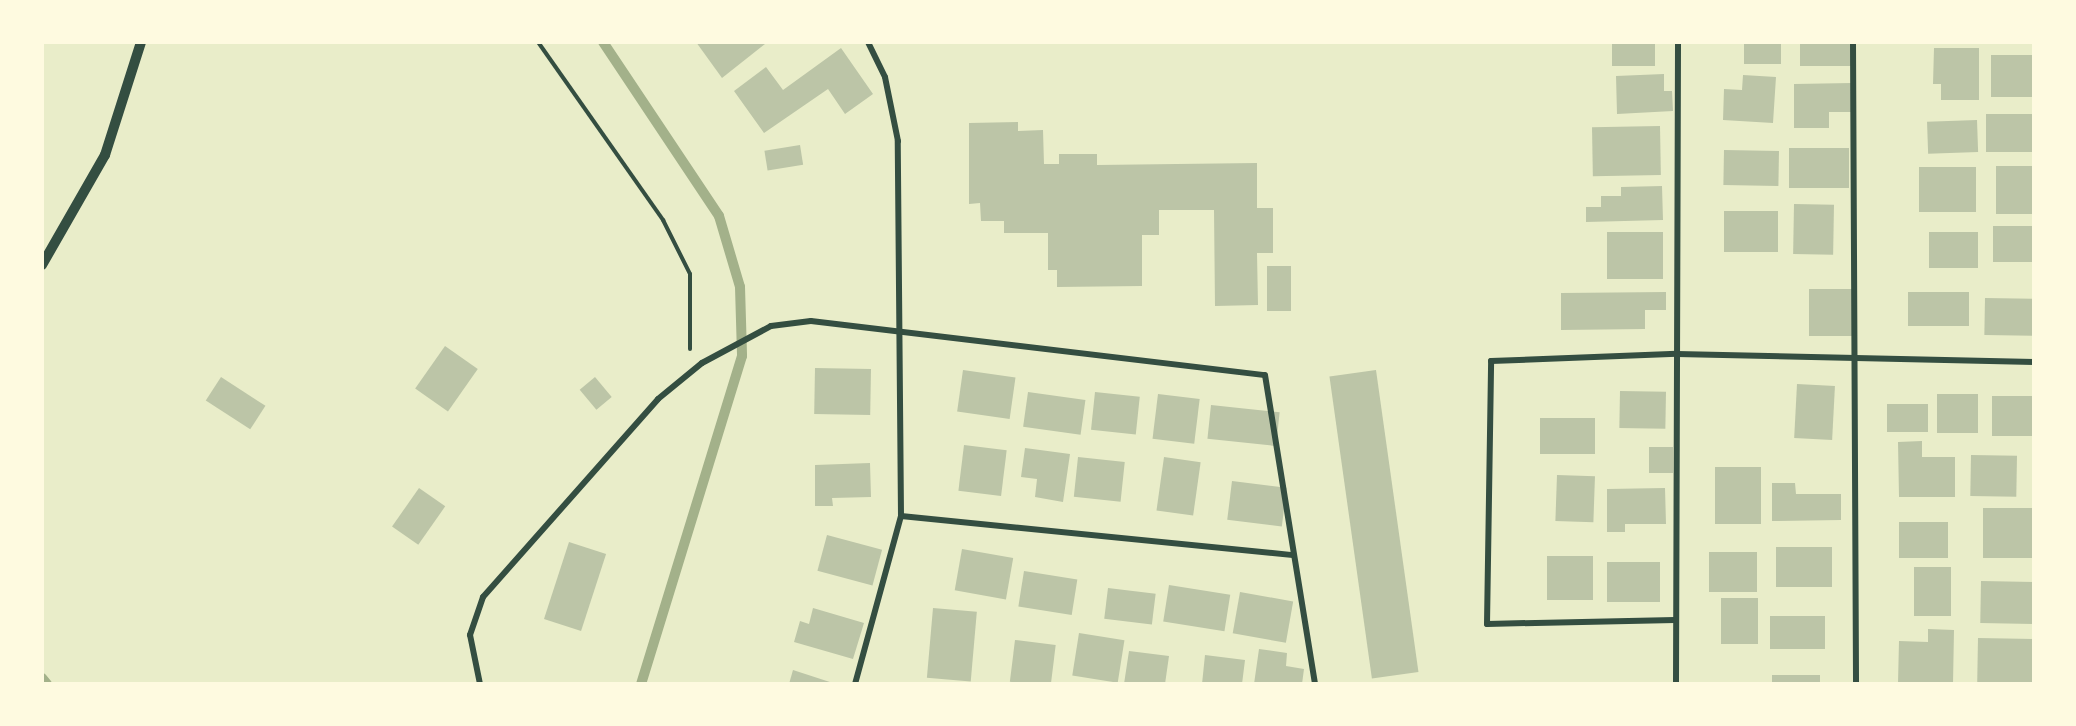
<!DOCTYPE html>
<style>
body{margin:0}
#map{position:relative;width:2076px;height:726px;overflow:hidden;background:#e9edc9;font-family:"Public Sans",sans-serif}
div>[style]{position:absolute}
.stream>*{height:10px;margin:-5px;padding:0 5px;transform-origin:5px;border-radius:5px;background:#a3b18a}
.building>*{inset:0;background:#bcc5a7;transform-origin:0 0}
.path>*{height:4px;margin:-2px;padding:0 2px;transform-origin:2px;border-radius:2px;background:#344e41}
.minor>*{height:6px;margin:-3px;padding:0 3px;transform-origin:3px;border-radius:3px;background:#344e41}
.tertiary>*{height:10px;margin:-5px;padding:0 5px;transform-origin:5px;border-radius:5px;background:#344e41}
span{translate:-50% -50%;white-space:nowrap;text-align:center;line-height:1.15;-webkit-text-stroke:5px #fefae0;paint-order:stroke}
.frame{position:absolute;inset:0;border:44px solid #fefae0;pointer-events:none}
</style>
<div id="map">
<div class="stream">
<i style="left:603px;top:42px;width:209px;rotate:56.3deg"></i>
<i style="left:719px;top:216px;width:74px;rotate:73.5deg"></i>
<i style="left:740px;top:287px;width:69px;rotate:88.3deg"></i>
<i style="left:742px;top:356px;width:343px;rotate:107.1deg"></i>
<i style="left:42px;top:678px;width:8px;rotate:50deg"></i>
</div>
<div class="building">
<i style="clip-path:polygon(696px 42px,764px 42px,765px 44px,722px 78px)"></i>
<i style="left:1612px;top:42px;width:43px;height:24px"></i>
<i style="left:1744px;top:42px;width:37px;height:22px"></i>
<i style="left:1800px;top:42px;width:53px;height:24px"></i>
<i style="clip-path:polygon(841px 48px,873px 94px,845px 114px,828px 89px,764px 133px,734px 91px,766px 67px,783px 90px)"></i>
<i style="clip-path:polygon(1934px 48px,1979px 48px,1979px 100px,1941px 100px,1941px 84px,1933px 84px)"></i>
<i style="left:2034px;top:55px;width:42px;height:43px;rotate:90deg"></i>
<i style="clip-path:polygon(1664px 74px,1664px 91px,1672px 91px,1673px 111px,1617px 114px,1616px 76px)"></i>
<i style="clip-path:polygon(1743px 75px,1776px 77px,1773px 123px,1723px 120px,1724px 89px,1742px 90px)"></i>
<i style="clip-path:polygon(1852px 83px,1852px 112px,1829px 112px,1829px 128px,1794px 128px,1794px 84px)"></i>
<i style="left:2034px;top:114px;width:38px;height:48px;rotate:90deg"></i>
<i style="left:1977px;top:120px;width:32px;height:50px;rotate:88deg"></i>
<i style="clip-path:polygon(1018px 122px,1018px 131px,1043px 130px,1044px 164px,1059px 164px,1059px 154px,1097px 154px,1097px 165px,1257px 163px,1257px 208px,1273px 208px,1273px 253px,1257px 253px,1258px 305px,1215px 306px,1214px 210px,1159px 210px,1159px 235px,1142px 235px,1142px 286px,1057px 287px,1057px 270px,1048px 270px,1048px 233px,1004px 233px,1004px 221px,981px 221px,980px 203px,969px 204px,969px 123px)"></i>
<i style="left:1660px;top:126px;width:49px;height:68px;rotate:89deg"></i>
<i style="left:800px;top:145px;width:20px;height:36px;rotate:81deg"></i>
<i style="left:1789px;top:148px;width:60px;height:40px"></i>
<i style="left:1724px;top:150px;width:55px;height:35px;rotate:1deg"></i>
<i style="left:1996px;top:166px;width:38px;height:48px"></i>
<i style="left:1976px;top:167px;width:45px;height:57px;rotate:90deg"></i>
<i style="clip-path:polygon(1662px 186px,1663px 220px,1586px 222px,1586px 207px,1601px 207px,1601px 196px,1621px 196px,1621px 187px)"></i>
<i style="left:1794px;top:204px;width:40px;height:50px;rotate:1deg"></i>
<i style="left:1724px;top:211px;width:54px;height:41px"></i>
<i style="left:2034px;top:226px;width:36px;height:41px;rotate:90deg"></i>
<i style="left:1607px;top:232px;width:56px;height:47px"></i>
<i style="left:1978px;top:232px;width:36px;height:49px;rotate:90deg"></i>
<i style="left:1267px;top:266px;width:24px;height:45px"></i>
<i style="left:1809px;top:289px;width:44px;height:47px"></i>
<i style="clip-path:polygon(1666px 292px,1666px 310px,1645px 310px,1645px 329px,1561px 330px,1561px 293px)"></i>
<i style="left:1969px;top:292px;width:34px;height:61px;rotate:90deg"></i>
<i style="left:1985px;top:298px;width:48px;height:37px;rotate:1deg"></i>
<i style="left:445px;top:346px;width:40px;height:52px;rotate:35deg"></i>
<i style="left:815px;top:368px;width:56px;height:46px;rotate:1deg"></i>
<i style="left:963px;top:370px;width:53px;height:42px;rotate:8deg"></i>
<i style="left:1376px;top:370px;width:305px;height:47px;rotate:82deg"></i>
<i style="left:221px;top:377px;width:53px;height:28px;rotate:33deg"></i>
<i style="left:595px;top:377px;width:26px;height:20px;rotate:50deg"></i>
<i style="left:1797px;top:384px;width:38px;height:54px;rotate:3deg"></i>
<i style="left:1620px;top:391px;width:46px;height:37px;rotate:1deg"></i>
<i style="left:1028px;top:392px;width:58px;height:35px;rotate:8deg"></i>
<i style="left:1095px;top:392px;width:45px;height:38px;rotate:6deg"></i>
<i style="left:1158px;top:394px;width:42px;height:45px;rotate:7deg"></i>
<i style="left:1937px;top:394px;width:41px;height:39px"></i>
<i style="left:1992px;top:396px;width:42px;height:40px"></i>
<i style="left:1928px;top:404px;width:28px;height:41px;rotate:90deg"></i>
<i style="left:1211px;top:405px;width:69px;height:34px;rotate:6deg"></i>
<i style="left:1540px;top:418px;width:55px;height:36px"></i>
<i style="clip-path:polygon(1922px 441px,1922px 457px,1955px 457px,1955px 497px,1899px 497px,1898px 442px)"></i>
<i style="left:964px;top:445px;width:43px;height:46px;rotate:7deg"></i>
<i style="left:1673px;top:447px;width:26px;height:24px;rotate:90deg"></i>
<i style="clip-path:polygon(1025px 448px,1070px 454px,1063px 502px,1035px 497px,1037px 479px,1021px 477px)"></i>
<i style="left:1971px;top:455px;width:46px;height:41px;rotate:1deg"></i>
<i style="left:1078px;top:457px;width:47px;height:40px;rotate:6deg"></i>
<i style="left:1164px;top:457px;width:37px;height:54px;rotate:8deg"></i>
<i style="clip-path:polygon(870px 463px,871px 497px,832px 498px,833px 506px,815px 506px,815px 465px)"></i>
<i style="left:1761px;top:467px;width:57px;height:46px;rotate:90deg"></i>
<i style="left:1557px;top:475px;width:38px;height:46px;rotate:2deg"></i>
<i style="left:1232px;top:481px;width:55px;height:39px;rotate:7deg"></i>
<i style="clip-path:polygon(1772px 483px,1795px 483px,1796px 494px,1841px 494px,1841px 520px,1772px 521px)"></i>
<i style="left:419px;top:488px;width:32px;height:47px;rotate:35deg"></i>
<i style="clip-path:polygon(1665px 488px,1666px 524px,1625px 524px,1625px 532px,1607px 532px,1607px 489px)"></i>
<i style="left:1983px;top:508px;width:51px;height:50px"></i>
<i style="left:1899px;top:522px;width:49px;height:36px"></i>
<i style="left:827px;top:535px;width:57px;height:37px;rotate:15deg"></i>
<i style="left:569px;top:542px;width:39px;height:81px;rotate:18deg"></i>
<i style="left:1776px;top:547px;width:56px;height:40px"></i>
<i style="left:962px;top:549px;width:52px;height:42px;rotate:10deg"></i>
<i style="left:1709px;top:552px;width:48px;height:40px"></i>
<i style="left:1547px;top:556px;width:46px;height:44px"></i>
<i style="left:1607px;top:562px;width:53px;height:40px"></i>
<i style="left:1914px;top:567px;width:37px;height:49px"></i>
<i style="left:1024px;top:571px;width:54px;height:36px;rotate:9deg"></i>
<i style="left:1981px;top:581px;width:53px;height:42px;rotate:1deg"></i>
<i style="left:1169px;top:585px;width:62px;height:37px;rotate:9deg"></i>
<i style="left:1108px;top:588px;width:48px;height:31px;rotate:7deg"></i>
<i style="left:1240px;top:592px;width:54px;height:42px;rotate:10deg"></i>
<i style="left:1721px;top:598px;width:37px;height:46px"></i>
<i style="clip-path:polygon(813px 608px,864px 623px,853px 659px,794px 642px,800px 621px,809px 624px)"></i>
<i style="left:933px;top:608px;width:44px;height:70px;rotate:5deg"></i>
<i style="left:1825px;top:616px;width:33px;height:55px;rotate:90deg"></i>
<i style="clip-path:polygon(1928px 629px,1954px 630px,1953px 684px,1898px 683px,1899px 641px,1928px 642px)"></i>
<i style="left:1079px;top:633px;width:46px;height:43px;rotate:9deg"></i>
<i style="left:1978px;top:638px;width:56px;height:44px;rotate:1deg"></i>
<i style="left:1015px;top:640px;width:41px;height:42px;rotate:7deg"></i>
<i style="clip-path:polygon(1259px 649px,1287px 653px,1286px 666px,1304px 669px,1302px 684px,1254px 684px)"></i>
<i style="clip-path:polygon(1129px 651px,1169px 656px,1165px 684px,1124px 684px)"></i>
<i style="clip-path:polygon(1205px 655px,1245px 660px,1242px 684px,1202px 684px)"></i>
<i style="clip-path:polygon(793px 670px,836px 684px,789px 684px)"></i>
<i style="left:1772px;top:675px;width:48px;height:9px"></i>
</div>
<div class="path">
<i style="left:538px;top:42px;width:218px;rotate:54.9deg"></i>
<i style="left:663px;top:220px;width:60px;rotate:63.4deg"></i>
<i style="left:690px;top:274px;width:75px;rotate:90deg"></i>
</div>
<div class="minor">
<i style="left:1853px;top:42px;width:642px;rotate:89.73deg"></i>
<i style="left:901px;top:516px;width:394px;rotate:5.7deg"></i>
<i style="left:1675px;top:620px;width:188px;rotate:178.8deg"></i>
<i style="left:1487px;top:624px;width:263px;rotate:-89.1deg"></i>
<i style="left:1491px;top:361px;width:186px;rotate:-2.2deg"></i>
<i style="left:1677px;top:354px;width:357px;rotate:1.3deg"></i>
<i style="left:480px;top:684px;width:50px;rotate:-101.5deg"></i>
<i style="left:470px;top:635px;width:40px;rotate:-71.1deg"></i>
<i style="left:483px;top:597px;width:264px;rotate:-48.5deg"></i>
<i style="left:658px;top:399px;width:57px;rotate:-39.3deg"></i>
<i style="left:702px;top:363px;width:78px;rotate:-28.2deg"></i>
<i style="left:771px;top:326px;width:40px;rotate:-7.1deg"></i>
<i style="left:811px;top:321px;width:457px;rotate:6.8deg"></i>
<i style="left:1265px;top:375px;width:313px;rotate:80.8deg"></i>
<i style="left:855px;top:684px;width:174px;rotate:-74.7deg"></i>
<i style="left:901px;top:516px;width:375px;rotate:-90.5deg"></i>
<i style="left:898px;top:141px;width:65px;rotate:-101.5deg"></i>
<i style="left:885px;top:77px;width:39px;rotate:-116deg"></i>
<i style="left:1676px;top:684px;width:642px;rotate:-89.82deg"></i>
</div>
<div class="tertiary">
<i style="left:42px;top:265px;width:127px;rotate:-60.2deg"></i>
<i style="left:105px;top:155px;width:119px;rotate:-72.3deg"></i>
</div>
<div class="frame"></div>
</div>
